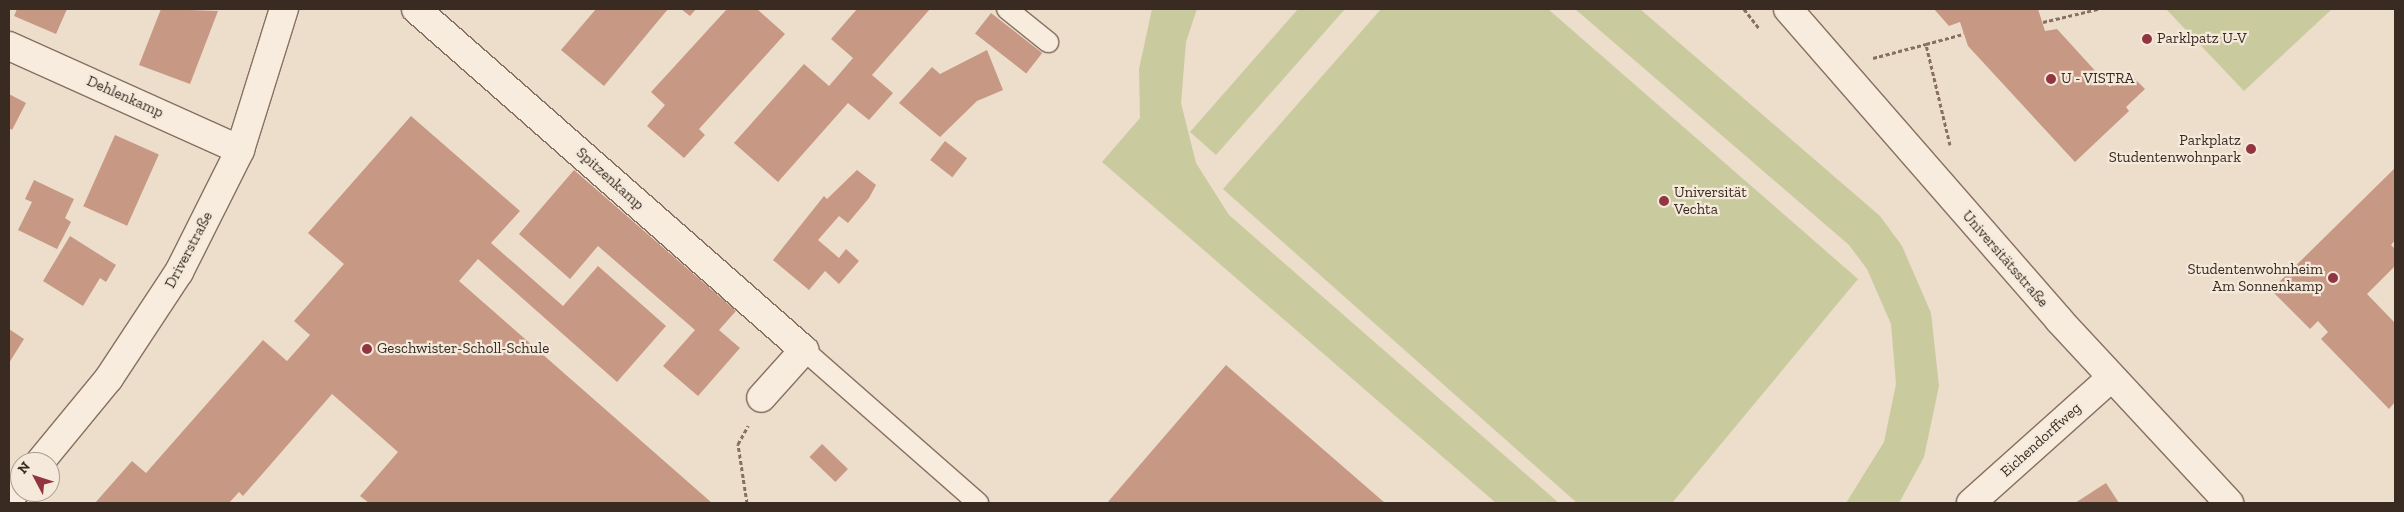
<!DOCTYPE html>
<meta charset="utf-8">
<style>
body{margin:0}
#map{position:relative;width:2404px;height:512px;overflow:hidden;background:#ecdecb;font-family:"Zilla Slab",serif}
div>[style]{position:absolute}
.green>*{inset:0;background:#caca9f}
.building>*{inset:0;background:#c79884;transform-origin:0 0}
.path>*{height:3px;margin-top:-1.5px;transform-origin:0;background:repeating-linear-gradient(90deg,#887060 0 4px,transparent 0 6.5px)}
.roads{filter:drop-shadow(1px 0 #887060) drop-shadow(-1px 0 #887060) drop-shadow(0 1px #887060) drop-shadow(0 -1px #887060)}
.lane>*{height:20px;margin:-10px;padding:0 10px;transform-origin:10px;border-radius:10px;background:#f7ecde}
.street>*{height:28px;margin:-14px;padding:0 14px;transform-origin:14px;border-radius:14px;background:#f7ecde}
.secondary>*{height:28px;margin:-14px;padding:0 14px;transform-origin:14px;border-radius:14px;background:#f7ecde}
.dots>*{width:14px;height:14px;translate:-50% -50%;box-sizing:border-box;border:2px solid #f4e9da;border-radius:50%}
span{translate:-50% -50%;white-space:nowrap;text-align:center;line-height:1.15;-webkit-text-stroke:4.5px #f4e9da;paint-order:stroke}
.poi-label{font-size:15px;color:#392b22}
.left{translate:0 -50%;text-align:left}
.right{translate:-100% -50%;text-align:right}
.street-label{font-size:15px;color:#392b22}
.frame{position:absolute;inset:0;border:10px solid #392b22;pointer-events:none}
.north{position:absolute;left:10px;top:452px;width:50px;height:50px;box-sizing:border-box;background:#f4e9da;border:1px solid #a99d90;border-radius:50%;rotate:310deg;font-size:14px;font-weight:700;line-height:20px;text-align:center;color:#392b22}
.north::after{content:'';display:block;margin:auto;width:18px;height:22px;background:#923540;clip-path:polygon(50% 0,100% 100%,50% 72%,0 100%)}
</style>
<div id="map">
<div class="green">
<i style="clip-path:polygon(1152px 9px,1197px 9px,1186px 42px,1181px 103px,1196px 163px,1229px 215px,1559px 503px,1496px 503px,1102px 162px,1140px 118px,1139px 69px)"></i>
<i style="clip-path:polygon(1298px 9px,1345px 9px,1216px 155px,1190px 132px)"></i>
<i style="clip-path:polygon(1381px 9px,1548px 9px,1858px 279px,1672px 503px,1577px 503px,1223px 189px)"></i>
<i style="clip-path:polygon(1575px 9px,1640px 9px,1880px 216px,1902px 246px,1931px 313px,1939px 386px,1924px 457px,1899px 503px,1846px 503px,1884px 442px,1896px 384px,1891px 324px,1867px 269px,1849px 245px)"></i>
<i style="clip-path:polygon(2166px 9px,2332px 9px,2244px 91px)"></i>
</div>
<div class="building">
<i style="clip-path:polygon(17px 9px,67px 9px,56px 34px,14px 16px)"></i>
<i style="clip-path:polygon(161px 9px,218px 11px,190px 84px,139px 65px)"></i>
<i style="clip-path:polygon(596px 9px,668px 9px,604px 86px,561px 50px)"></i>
<i style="clip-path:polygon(681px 9px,696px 9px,690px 16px)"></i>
<i style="clip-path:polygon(727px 9px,757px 9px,785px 34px,699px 129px,705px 135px,684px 158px,647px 126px,665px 105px,651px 92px)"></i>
<i style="clip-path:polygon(857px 9px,930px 9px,872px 75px,893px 93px,869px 120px,848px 103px,778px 182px,734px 143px,804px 64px,829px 86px,853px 58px,831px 39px)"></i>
<i style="clip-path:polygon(1934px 9px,2038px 9px,2045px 31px,2057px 29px,2110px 87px,2127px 71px,2145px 89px,2126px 107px,2129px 111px,2075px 162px,1968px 46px,1960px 22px,1949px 26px)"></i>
<i style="left:991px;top:13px;width:65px;height:26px;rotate:38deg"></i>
<i style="clip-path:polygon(987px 50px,1003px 90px,977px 101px,940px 137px,899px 103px,932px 67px,940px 74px)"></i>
<i style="clip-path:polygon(9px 94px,26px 103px,12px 130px,9px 128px)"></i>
<i style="clip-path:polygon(411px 116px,520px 211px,491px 243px,563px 306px,598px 266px,666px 326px,617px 382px,478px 259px,459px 281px,712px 503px,369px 503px,360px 496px,398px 452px,332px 394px,243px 496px,239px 492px,229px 503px,95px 503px,132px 461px,146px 473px,263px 340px,287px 361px,310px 335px,294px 321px,344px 264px,308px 233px)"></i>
<i style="left:115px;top:135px;width:48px;height:78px;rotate:24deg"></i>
<i style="left:945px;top:141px;width:28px;height:24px;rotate:38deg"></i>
<i style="clip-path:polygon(2395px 168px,2395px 240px,2391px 245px,2395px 249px,2395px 266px,2367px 294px,2395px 323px,2395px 402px,2389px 409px,2321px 339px,2328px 332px,2318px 321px,2310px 329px,2271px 290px)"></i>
<i style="clip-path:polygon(574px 170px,736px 311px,719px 330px,740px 348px,698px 396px,663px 366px,695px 330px,598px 246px,570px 279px,519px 234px)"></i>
<i style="clip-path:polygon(857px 170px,876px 185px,869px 198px,848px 223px,839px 216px,818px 240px,839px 258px,846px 249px,859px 261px,839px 284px,825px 271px,809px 290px,773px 260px,824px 196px,827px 199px)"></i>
<i style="clip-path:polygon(34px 180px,74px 199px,65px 218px,71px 222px,57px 249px,18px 230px,32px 202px,25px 199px)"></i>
<i style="clip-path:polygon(70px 236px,116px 265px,106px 282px,100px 278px,83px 306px,43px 281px)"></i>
<i style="clip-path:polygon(9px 329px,24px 339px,9px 363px)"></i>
<i style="clip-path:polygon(1226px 365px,1385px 503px,1107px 503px)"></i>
<i style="left:822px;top:444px;width:36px;height:18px;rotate:44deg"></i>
<i style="clip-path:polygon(2106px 483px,2119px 503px,2075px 503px)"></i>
</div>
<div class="path">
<i style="left:1744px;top:9px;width:24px;rotate:52deg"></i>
<i style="left:2043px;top:22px;width:57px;rotate:-13.3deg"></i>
<i style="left:1873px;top:58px;width:55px;rotate:-14.8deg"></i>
<i style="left:1950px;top:145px;width:104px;rotate:-103.4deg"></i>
<i style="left:1926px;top:44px;width:39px;rotate:-15deg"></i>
<i style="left:747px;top:503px;width:60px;rotate:-98.7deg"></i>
<i style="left:738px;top:444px;width:21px;rotate:-61deg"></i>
</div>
<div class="roads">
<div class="lane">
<i style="left:1007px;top:9px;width:53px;rotate:38.8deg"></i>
<i style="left:804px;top:350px;width:232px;rotate:41.3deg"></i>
</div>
<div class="street">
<i style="left:416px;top:9px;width:517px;rotate:41.31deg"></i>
<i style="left:804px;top:350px;width:64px;rotate:131.9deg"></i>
<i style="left:9px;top:46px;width:253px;rotate:24.2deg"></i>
<i style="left:1971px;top:503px;width:188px;rotate:-41.8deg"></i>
</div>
<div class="secondary">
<i style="left:1788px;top:9px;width:413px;rotate:48.9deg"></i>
<i style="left:2059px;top:320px;width:250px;rotate:47.1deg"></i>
<i style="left:40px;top:462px;width:109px;rotate:-50.6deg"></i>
<i style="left:109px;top:378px;width:127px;rotate:-56.6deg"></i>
<i style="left:179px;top:272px;width:136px;rotate:-63.4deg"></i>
<i style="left:240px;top:150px;width:148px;rotate:-72.7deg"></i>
<i style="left:9px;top:499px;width:17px;rotate:-50deg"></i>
</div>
</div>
<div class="dots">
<i style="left:2147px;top:39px;background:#923540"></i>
<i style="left:2051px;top:79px;background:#923540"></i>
<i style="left:2251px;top:149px;background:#923540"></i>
<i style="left:1664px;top:201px;background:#923540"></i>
<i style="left:2333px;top:278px;background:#923540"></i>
<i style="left:367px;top:349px;background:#923540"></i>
</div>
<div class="poi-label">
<span class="left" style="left:2157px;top:39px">Parklpatz U-V</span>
<span class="left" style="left:2061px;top:79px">U - VISTRA</span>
<span class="right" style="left:2241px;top:149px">Parkplatz<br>Studentenwohnpark</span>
<span class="left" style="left:1674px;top:201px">Universität<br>Vechta</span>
<span class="right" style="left:2323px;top:278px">Studentenwohnheim<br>Am Sonnenkamp</span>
<span class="left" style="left:377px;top:349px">Geschwister-Scholl-Schule</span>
</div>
<div class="street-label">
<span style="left:125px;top:97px;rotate:24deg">Dehlenkamp</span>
<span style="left:610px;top:179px;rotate:42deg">Spitzenkamp</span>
<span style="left:189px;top:250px;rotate:-62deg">Driverstraße</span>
<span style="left:2005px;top:259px;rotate:49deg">Universitätsstraße</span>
<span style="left:2041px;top:440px;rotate:-42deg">Eichendorffweg</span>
</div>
<div class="frame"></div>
<div class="north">N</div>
</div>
